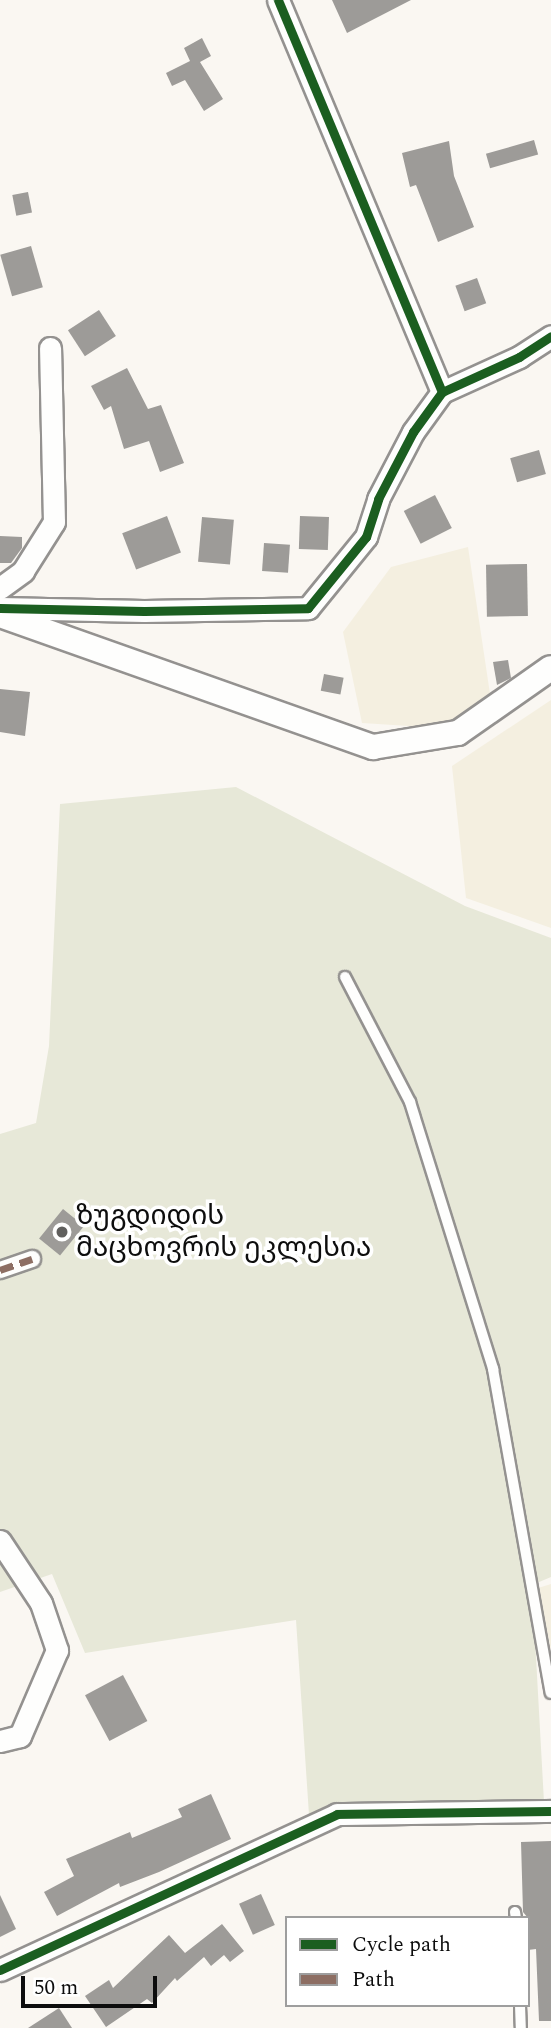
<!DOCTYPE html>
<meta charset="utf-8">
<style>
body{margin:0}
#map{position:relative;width:551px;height:2028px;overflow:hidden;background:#faf7f2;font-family:Spectral,"Noto Sans Georgian",serif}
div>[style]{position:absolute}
.farmland>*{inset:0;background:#f4efe0}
.cemetery>*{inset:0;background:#e7e8d8}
.building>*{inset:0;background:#9d9b98;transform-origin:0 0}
.roads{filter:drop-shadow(2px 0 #949290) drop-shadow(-2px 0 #949290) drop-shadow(0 2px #949290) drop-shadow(0 -2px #949290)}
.service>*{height:10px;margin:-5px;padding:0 5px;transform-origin:5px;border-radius:5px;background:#fefefd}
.pedestrian>*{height:16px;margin:-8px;padding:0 8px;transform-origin:8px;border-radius:8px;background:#fefefd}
.minor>*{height:21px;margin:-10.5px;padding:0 10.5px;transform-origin:10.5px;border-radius:10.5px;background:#fefefd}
.tertiary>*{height:24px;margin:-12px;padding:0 12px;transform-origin:12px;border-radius:12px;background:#fefefd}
.quiet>*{height:7px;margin-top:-3.5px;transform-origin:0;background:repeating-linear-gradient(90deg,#8d6e63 0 14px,transparent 0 21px)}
.cycleway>*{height:9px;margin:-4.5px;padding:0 4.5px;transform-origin:4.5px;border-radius:4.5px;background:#1b5e20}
.dots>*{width:19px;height:19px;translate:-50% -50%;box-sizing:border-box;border:4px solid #fff;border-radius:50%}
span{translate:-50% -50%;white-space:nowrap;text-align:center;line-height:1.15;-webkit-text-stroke:7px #fff;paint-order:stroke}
.poi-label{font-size:28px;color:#0d0d0d}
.left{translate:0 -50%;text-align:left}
.legend{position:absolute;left:285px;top:1916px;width:245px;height:91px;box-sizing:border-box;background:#fff;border:2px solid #9e9e9e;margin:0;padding:9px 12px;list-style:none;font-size:21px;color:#0d0d0d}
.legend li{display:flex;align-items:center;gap:14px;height:35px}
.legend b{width:35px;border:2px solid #9e9e9e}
.scale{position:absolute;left:21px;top:1976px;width:136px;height:32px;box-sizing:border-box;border:4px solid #0d0d0d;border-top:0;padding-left:9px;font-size:21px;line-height:24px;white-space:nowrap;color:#0d0d0d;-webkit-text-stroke:5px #fff;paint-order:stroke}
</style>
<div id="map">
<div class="farmland">
<i style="clip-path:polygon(468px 547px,490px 694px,440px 728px,362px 723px,343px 632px,391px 567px)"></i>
<i style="clip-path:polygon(551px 700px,551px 928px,466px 898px,452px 766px)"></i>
<i style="clip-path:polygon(551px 1584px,551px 1650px,538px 1588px)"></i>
</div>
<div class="cemetery">
<i style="clip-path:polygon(236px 787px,465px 906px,551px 938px,551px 1577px,532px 1585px,544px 1802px,429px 1811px,310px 1830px,296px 1620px,85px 1653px,52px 1574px,0 1592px,0 1134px,36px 1123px,49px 1046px,60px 804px)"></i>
</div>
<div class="building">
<i style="clip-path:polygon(332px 0,411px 0,347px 33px)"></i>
<i style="clip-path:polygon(202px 38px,211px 56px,200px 62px,223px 99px,204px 111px,185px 80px,172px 86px,166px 73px,190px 61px,184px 48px)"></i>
<i style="left:534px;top:140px;width:15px;height:50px;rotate:74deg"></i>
<i style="clip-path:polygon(449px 141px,454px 176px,474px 227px,438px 242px,416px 185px,410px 187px,402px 153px)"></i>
<i style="left:28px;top:192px;width:21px;height:16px;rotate:79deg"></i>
<i style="left:31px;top:246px;width:43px;height:32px;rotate:74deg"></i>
<i style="left:477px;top:278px;width:27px;height:23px;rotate:70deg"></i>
<i style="left:99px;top:310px;width:31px;height:37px;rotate:57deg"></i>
<i style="clip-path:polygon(127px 368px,148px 409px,161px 405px,184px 463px,160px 472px,149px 441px,124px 449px,111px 406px,104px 410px,91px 386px)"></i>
<i style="left:539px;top:450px;width:25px;height:30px;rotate:74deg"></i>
<i style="left:435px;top:495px;width:37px;height:35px;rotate:63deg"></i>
<i style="left:167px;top:516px;width:39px;height:48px;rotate:69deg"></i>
<i style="left:300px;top:516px;width:29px;height:33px;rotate:2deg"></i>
<i style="left:202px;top:517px;width:32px;height:45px;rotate:5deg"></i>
<i style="clip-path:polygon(0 536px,22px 537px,22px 548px,11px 563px,0 563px)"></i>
<i style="left:264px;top:543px;width:26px;height:28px;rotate:4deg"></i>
<i style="left:527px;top:564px;width:52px;height:41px;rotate:89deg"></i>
<i style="clip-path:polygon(508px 660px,511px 678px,497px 685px,493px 662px)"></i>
<i style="left:324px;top:674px;width:20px;height:17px;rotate:11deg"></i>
<i style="clip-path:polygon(0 689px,30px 692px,25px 736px,0 732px)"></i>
<i style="left:63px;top:1209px;width:27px;height:38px;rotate:39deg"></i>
<i style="left:123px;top:1675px;width:52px;height:43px;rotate:62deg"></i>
<i style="clip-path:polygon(211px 1794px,231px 1839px,159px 1872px,120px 1887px,119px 1883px,57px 1916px,44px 1892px,74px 1876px,66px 1859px,130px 1832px,132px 1838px,182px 1817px,178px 1809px)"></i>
<i style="clip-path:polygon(551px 1841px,551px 2021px,539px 2021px,536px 1949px,528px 1950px,528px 1918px,523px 1912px,521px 1842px)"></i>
<i style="left:261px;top:1894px;width:34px;height:24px;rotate:66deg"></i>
<i style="clip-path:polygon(0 1895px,16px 1929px,0 1937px)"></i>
<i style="clip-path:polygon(222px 1924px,244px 1951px,230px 1962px,224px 1955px,211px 1966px,204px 1957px,177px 1981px,175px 1978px,152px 2003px,147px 1999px,106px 2027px,85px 1996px,109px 1980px,113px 1988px,169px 1935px,185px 1953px)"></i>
<i style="clip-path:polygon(59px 2008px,72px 2028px,28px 2028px)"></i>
</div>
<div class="roads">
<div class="service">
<i style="left:345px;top:977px;width:141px;rotate:62.5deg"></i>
<i style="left:410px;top:1102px;width:280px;rotate:72.7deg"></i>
<i style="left:493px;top:1369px;width:329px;rotate:79.9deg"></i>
<i style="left:515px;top:1912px;width:6px;rotate:81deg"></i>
<i style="left:520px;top:2005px;width:23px;rotate:88deg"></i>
</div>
<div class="pedestrian">
<i style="left:0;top:1270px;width:34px;rotate:-19deg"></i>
</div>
<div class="minor">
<i style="left:278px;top:0;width:425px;rotate:67.3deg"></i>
<i style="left:0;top:588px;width:29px;rotate:-36deg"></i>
<i style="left:23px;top:571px;width:58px;rotate:-57.7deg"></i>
<i style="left:54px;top:522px;width:174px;rotate:-91.3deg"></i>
<i style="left:0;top:608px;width:144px;rotate:1.2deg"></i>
<i style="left:144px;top:611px;width:164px;rotate:-1deg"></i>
<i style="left:308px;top:608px;width:92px;rotate:-50.8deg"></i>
<i style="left:366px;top:537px;width:40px;rotate:-72deg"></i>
<i style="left:378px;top:499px;width:76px;rotate:-62.4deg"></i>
<i style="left:413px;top:432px;width:49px;rotate:-54.1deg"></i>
<i style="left:442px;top:392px;width:85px;rotate:-24.4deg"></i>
<i style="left:519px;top:357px;width:38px;rotate:-33deg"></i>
<i style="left:0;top:1541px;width:74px;rotate:56.5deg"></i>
<i style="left:41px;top:1603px;width:50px;rotate:71.2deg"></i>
<i style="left:57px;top:1650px;width:94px;rotate:113.3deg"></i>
<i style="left:20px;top:1736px;width:21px;rotate:166deg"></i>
<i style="left:0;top:1970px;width:371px;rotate:-24.8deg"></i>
<i style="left:337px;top:1814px;width:214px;rotate:-0.8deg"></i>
</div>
<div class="tertiary">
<i style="left:0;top:615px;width:396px;rotate:19.5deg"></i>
<i style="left:373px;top:747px;width:86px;rotate:-9.4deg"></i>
<i style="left:458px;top:733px;width:113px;rotate:-35deg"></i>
</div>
</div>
<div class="quiet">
<i style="left:0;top:1270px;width:34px;rotate:-19deg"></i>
</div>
<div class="cycleway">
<i style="left:278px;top:0;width:425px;rotate:67.3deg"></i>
<i style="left:0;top:608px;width:144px;rotate:1.2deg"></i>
<i style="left:144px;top:611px;width:164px;rotate:-1deg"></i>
<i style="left:308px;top:608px;width:92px;rotate:-50.8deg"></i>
<i style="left:366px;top:537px;width:40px;rotate:-72deg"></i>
<i style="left:378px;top:499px;width:76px;rotate:-62.4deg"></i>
<i style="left:413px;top:432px;width:49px;rotate:-54.1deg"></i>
<i style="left:442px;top:392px;width:85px;rotate:-24.4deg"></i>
<i style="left:519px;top:357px;width:38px;rotate:-33deg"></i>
<i style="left:0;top:1970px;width:371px;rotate:-24.8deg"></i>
<i style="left:337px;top:1814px;width:214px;rotate:-0.8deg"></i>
</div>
<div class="dots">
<i style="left:62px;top:1232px;background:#605f5d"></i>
</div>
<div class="poi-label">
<span class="left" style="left:76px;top:1232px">ზუგდიდის<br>მაცხოვრის ეკლესია</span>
</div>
<ul class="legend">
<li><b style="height:9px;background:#1b5e20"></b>Cycle path</li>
<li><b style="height:9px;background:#8d6e63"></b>Path</li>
</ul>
<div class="scale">50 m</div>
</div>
